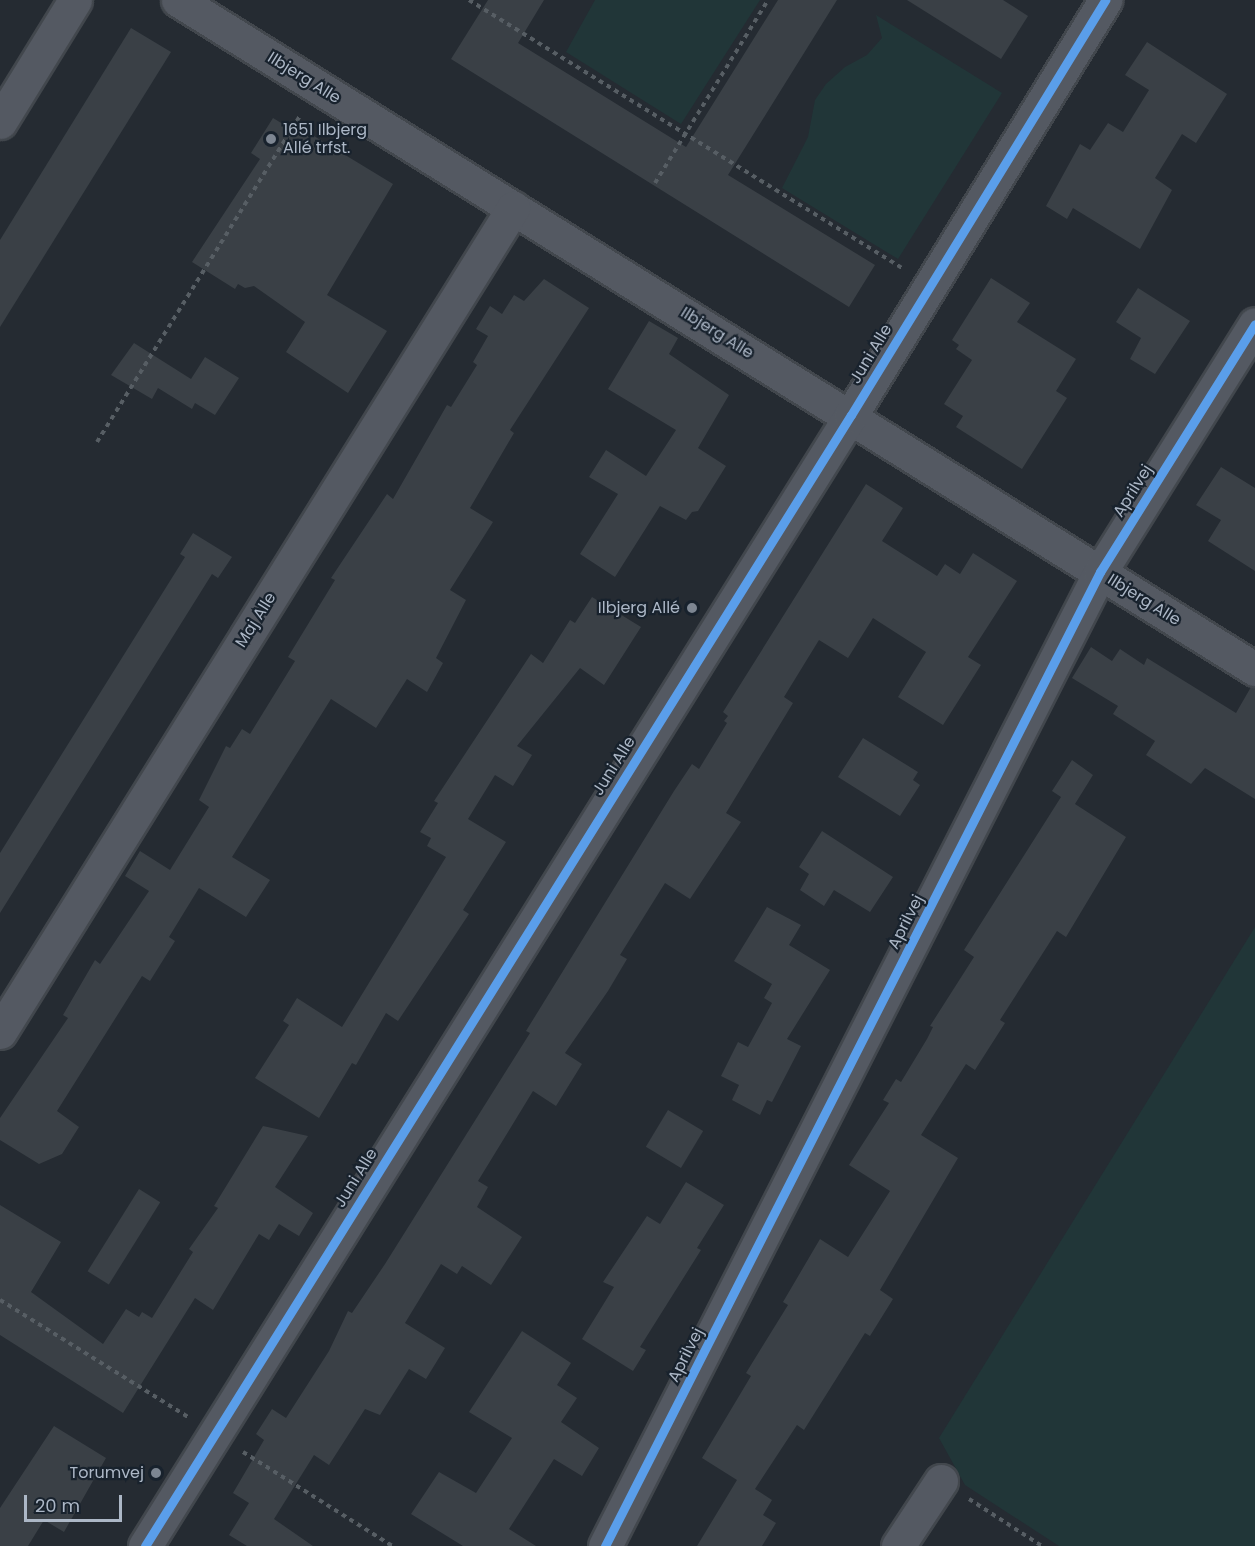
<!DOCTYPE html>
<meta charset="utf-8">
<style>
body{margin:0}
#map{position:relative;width:1255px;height:1546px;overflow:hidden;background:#252b32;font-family:Poppins,sans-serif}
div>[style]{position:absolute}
.green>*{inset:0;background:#213638}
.building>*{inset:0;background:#3a4046;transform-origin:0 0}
.path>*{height:4px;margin-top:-2px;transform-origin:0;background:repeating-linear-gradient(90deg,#575e64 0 4.5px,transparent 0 9px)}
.roads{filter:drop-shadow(2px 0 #42474d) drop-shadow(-2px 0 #42474d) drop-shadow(0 2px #42474d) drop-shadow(0 -2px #42474d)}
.minor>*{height:33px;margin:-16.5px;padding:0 16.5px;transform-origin:16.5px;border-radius:16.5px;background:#545962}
.cycleway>*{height:9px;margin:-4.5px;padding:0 4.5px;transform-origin:4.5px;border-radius:4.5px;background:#5a9eea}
.dots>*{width:16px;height:16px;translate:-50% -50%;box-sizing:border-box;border:3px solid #18222d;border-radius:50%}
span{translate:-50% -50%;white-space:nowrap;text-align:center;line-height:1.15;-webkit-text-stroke:4.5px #18222d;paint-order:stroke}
.street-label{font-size:16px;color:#acb7c6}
.poi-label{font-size:16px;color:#acb7c6}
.left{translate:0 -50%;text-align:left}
.right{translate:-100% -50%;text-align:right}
.scale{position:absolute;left:24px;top:1495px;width:98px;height:27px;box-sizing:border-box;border:3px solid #acb7c6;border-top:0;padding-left:8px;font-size:18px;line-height:21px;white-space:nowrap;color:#acb7c6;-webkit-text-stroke:4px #18222d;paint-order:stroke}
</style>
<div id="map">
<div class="green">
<i style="clip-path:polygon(595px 0,760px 0,681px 124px,566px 52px)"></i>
<i style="clip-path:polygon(876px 15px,1002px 93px,898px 259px,782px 188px,808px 137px,815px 100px,826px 84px,845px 67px,867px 55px,882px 38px)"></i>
<i style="clip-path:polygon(1255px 927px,1255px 1546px,1059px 1546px,965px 1485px,939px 1438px)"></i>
</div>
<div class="building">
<i style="clip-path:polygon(488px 0,544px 0,518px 43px,686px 147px,778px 0,837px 0,728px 175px,875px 265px,849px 307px,451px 59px)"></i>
<i style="clip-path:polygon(907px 0,1003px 0,1028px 16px,1001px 59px)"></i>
<i style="clip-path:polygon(131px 28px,171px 52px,0 327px,0 240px)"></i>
<i style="clip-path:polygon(1147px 42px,1227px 94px,1196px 143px,1182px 134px,1155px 178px,1172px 190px,1140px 249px,1073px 208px,1067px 219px,1046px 206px,1080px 144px,1090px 150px,1108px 123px,1123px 132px,1149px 90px,1125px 75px)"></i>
<i style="clip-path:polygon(273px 118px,301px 135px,304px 130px,393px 184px,327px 295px,387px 331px,348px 393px,286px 352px,305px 322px,254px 286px,245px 288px,238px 284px,235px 289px,192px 262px,260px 159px,251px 153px)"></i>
<i style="clip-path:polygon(991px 278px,1030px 303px,1017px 322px,1076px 359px,1056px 391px,1067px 398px,1022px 469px,956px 427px,963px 416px,944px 404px,972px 360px,956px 349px,959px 345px,952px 340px)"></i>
<i style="clip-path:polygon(544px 279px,589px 308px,510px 430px,514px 433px,470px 508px,493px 522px,450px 590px,466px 600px,436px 658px,443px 663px,427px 692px,407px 679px,376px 728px,331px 699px,232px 857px,270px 880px,246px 917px,199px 888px,169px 937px,175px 941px,150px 981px,142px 976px,57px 1111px,79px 1127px,62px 1154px,39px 1164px,0 1140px,0 1118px,68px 1018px,63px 1015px,95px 960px,100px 964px,149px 891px,125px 876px,140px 851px,170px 870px,209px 807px,199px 800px,226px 746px,230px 748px,242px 729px,250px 734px,295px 661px,288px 657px,335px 580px,331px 578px,387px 494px,393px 499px,447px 405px,451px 407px,477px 365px,473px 362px,488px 336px,476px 329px,490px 306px,502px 314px,514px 295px,524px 301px)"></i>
<i style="clip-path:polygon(1138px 288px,1190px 321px,1155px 374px,1130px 359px,1141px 338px,1116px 322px)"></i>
<i style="clip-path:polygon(649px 321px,678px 338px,669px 354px,729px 395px,698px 448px,726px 466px,698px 511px,692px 512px,686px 520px,660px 506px,615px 577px,580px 554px,618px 494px,589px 477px,606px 450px,646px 476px,676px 430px,608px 389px)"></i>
<i style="clip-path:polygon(134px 343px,191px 379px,205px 357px,239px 378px,215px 415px,195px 403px,192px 409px,158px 388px,152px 399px,111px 375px)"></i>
<i style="clip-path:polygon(1221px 467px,1255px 488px,1255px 571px,1208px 541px,1221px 520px,1196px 505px)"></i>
<i style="clip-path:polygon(866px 484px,903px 508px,882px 541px,937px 576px,945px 564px,960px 574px,973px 553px,1017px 581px,968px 657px,981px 665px,943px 725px,898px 697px,926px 652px,873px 618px,848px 658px,819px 640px,784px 697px,793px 703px,726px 813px,741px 822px,690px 899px,665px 883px,620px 955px,627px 959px,608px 991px,565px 1053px,582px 1064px,556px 1106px,533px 1091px,478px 1181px,488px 1187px,477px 1207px,522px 1237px,491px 1285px,462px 1266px,457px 1274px,441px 1264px,405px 1323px,445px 1348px,426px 1379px,409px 1369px,380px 1415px,365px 1409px,329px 1465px,314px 1455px,274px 1519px,313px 1546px,247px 1546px,229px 1535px,249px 1503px,233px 1493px,264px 1440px,256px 1434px,272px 1409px,286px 1418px,329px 1351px,348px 1311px,352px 1313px,385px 1264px,530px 1033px,526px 1031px,674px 791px,692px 764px,699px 769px,727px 723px,724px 721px,728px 716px,723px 712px)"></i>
<i style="clip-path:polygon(193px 533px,232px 557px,218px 578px,212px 574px,0 913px,0 853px,185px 557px,180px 554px)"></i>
<i style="clip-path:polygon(592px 597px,641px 627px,604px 685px,580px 668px,517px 746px,532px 755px,513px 786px,495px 775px,468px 819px,506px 842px,463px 910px,469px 914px,398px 1021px,386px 1013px,356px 1065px,352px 1063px,319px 1118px,255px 1078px,289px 1025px,283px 1021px,297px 998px,342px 1027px,446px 857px,427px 846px,431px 838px,420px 832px,438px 803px,434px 801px,531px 654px,543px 663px,570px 620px,575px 623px)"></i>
<i style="clip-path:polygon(1091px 647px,1112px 661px,1120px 649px,1144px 665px,1147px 658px,1236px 713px,1251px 687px,1255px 688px,1255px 799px,1205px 768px,1191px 784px,1146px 755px,1155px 741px,1113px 714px,1118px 706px,1072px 678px)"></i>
<i style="clip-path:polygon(863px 738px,918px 772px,913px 780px,920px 785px,900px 816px,838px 777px)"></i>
<i style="clip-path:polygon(1072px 760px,1093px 775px,1075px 804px,1126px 837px,1066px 937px,1057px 931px,1000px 1020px,1005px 1023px,975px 1070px,966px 1064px,921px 1135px,958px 1158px,880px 1290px,893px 1299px,870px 1336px,865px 1333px,804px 1430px,797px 1425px,755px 1489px,772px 1500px,763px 1515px,776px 1523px,762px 1546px,697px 1546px,737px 1480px,702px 1458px,751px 1376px,746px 1373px,788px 1305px,783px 1302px,820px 1239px,848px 1257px,890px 1191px,849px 1165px,889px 1103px,883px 1100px,896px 1079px,901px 1082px,927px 1039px,933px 1027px,930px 1026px,974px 957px,964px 950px,1061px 797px,1052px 791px)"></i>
<i style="clip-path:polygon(822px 831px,893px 877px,870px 912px,834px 890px,824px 906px,800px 890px,809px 874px,799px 867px)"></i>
<i style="clip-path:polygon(767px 907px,801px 925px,789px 945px,830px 970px,787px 1039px,801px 1046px,772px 1102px,767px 1100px,760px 1115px,732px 1100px,739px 1085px,721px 1076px,738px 1042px,748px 1047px,772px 1003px,764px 998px,772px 984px,734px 961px)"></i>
<i style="left:668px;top:1110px;width:41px;height:43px;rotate:31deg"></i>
<i style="clip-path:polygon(263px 1126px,308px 1136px,275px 1187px,313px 1213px,299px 1236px,279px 1224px,269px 1240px,259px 1234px,213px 1310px,195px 1298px,123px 1413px,0 1335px,0 1205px,61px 1242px,31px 1292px,103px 1344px,126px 1309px,139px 1317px,142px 1312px,152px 1318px,193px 1252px,189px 1249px,218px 1208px,214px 1206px)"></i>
<i style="clip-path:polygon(686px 1182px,724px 1205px,697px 1248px,701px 1250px,640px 1347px,646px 1350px,633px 1371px,582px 1339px,614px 1287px,603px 1282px,647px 1216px,660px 1224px)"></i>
<i style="left:139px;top:1189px;width:25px;height:97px;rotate:32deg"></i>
<i style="clip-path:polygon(522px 1331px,571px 1363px,557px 1385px,577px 1398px,561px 1422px,599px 1448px,582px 1476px,554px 1459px,509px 1529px,536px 1546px,463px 1546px,411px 1514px,439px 1472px,476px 1493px,512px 1438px,469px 1412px)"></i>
<i style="clip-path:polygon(54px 1426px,106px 1458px,64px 1532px,44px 1520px,28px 1546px,0 1546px,0 1508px)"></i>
</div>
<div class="path">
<i style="left:469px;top:0;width:509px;rotate:31.75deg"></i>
<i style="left:655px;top:183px;width:215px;rotate:-58.3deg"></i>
<i style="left:97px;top:442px;width:386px;rotate:-58.1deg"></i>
<i style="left:0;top:1300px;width:221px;rotate:31.9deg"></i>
<i style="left:243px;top:1452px;width:176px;rotate:32.2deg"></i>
<i style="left:969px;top:1499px;width:87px;rotate:32.8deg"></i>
</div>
<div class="roads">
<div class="minor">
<i style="left:178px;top:0;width:1268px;rotate:31.85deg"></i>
<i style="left:0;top:122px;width:143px;rotate:-58.4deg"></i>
<i style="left:0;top:1032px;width:971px;rotate:-58.09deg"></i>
<i style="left:145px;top:1546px;width:1333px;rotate:-58.03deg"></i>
<i style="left:851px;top:415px;width:487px;rotate:-58.5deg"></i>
<i style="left:605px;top:1546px;width:1093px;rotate:-63.06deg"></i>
<i style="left:1100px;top:572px;width:292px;rotate:-58deg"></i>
<i style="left:898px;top:1546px;width:78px;rotate:-56.5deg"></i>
</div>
</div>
<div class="cycleway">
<i style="left:145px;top:1546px;width:1333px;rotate:-58.03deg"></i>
<i style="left:851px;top:415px;width:487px;rotate:-58.5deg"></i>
<i style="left:605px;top:1546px;width:1093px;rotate:-63.06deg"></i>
<i style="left:1100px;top:572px;width:292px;rotate:-58deg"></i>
</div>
<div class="dots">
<i style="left:271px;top:139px;background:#7d8692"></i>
<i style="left:692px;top:608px;background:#7d8692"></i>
<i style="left:156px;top:1473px;background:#7d8692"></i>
</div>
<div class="street-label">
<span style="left:304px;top:78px;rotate:32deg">Ilbjerg Alle</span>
<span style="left:717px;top:333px;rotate:32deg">Ilbjerg Alle</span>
<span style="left:871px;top:354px;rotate:-59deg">Juni Alle</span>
<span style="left:1133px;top:491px;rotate:-58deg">Aprilvej</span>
<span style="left:1144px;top:600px;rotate:32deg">Ilbjerg Alle</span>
<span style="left:256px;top:620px;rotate:-58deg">Maj Alle</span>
<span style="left:614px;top:766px;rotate:-58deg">Juni Alle</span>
<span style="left:906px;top:922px;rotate:-63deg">Aprilvej</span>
<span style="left:356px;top:1178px;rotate:-58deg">Juni Alle</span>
<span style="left:686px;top:1355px;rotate:-63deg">Aprilvej</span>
</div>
<div class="poi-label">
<span class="left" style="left:283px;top:139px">1651 Ilbjerg<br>Allé trfst.</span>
<span class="right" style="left:680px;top:608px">Ilbjerg Allé</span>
<span class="right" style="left:144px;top:1473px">Torumvej</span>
</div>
<div class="scale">20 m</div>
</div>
